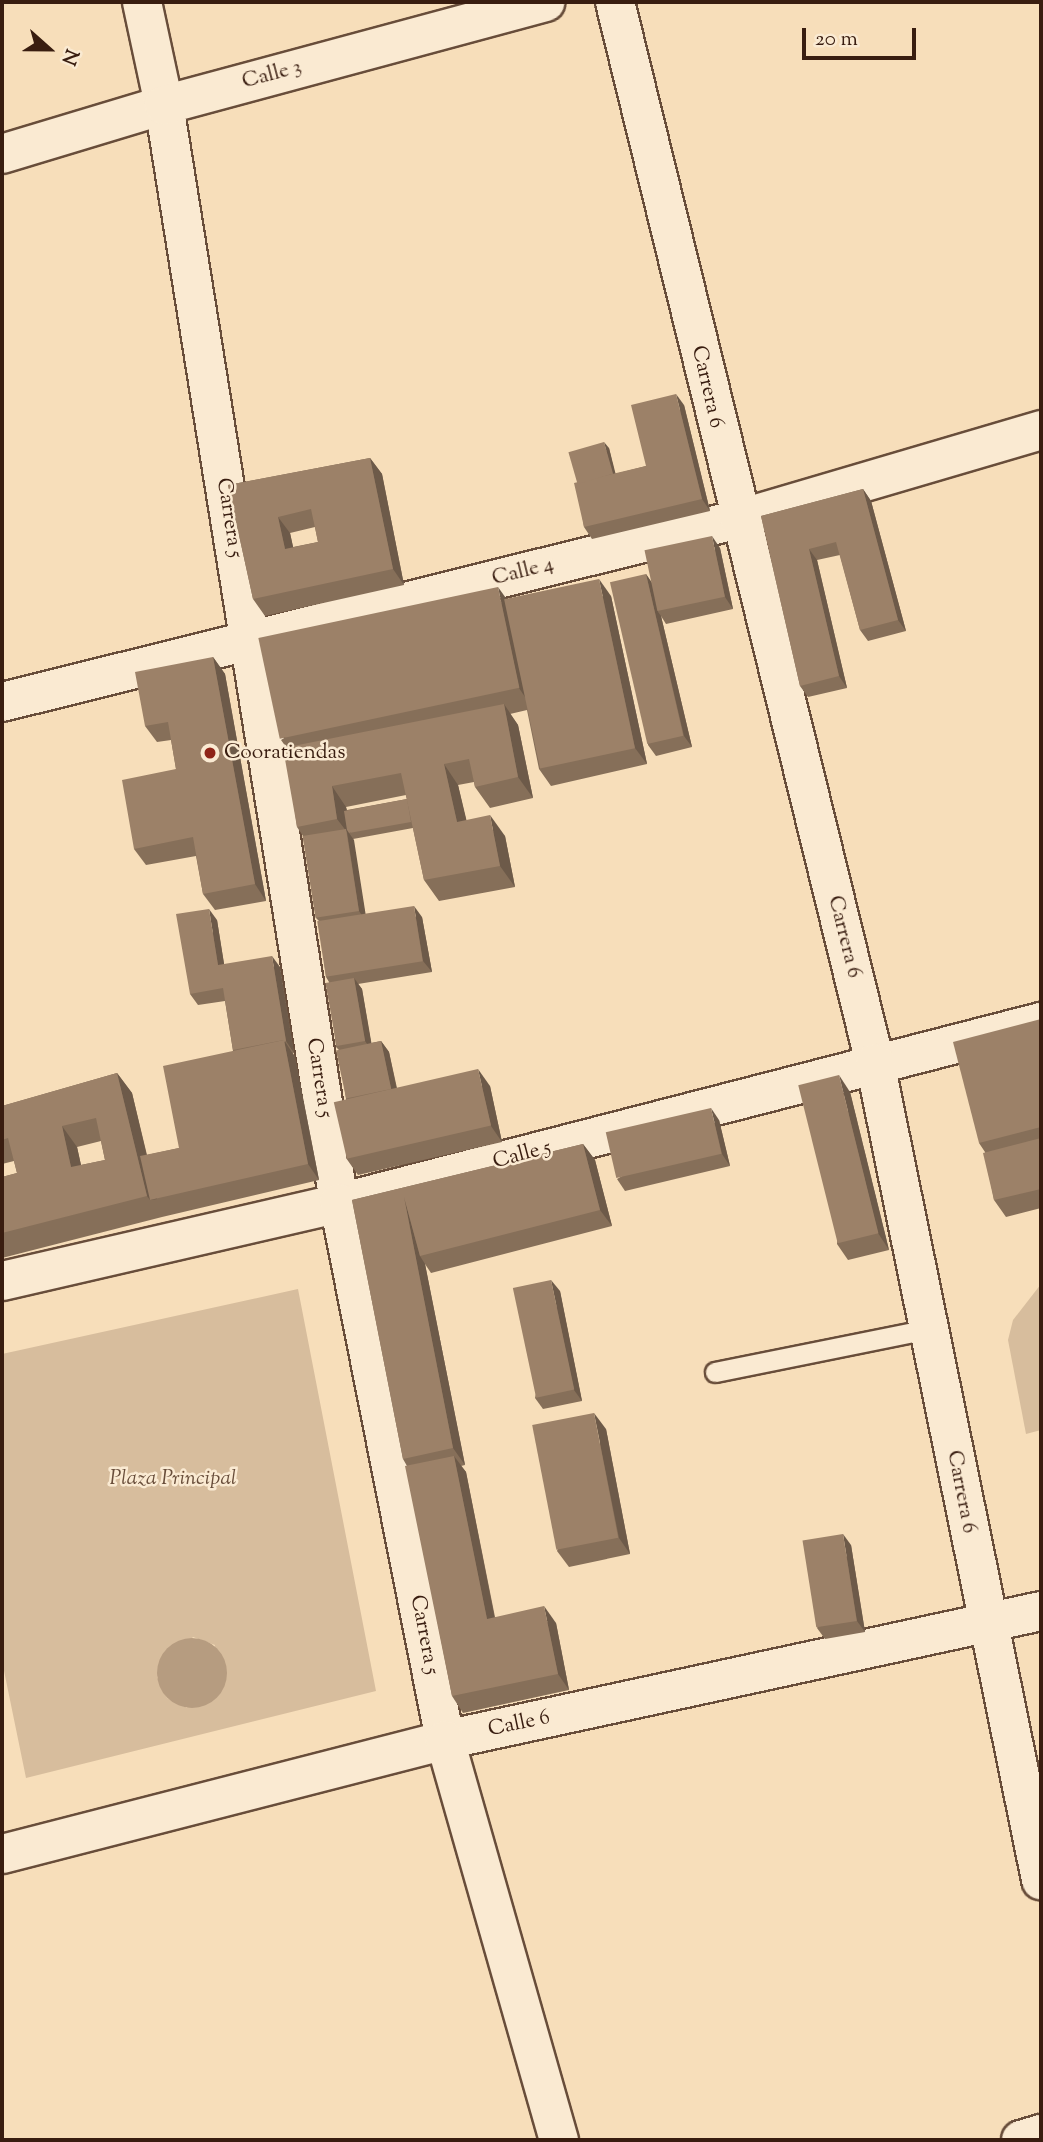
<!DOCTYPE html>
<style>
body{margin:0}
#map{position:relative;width:1043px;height:2142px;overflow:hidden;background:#f7deba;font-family:"Sorts Mill Goudy",serif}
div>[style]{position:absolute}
.green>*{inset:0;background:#d7bd9d}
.water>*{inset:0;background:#b69c80}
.round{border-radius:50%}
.roads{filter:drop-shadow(2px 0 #684d3a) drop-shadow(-2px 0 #684d3a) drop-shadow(0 2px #684d3a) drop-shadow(0 -2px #684d3a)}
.lane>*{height:19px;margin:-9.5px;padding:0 9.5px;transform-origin:9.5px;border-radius:9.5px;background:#faead2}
.street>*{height:38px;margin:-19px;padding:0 19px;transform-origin:19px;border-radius:19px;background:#faead2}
.secondary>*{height:38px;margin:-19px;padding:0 19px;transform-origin:19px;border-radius:19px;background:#faead2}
.wall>*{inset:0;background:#866f59}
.shaded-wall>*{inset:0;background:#6d5a49}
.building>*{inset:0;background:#9c8168;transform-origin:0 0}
.dots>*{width:19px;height:19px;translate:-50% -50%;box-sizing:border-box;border:4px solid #faead2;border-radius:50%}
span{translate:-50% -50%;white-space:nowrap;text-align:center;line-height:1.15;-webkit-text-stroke:5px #faead2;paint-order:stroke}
.street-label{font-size:21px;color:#391d10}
.poi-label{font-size:21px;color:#391d10}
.left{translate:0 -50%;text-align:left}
.park-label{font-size:21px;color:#684d3a;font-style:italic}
.frame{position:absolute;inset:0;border:4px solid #391d10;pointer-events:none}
.north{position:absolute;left:14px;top:14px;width:70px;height:70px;-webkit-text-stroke:5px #faead2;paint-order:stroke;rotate:111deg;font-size:19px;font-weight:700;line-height:28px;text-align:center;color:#391d10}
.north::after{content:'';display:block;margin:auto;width:24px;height:32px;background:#391d10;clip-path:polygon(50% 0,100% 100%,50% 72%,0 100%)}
.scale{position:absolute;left:802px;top:28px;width:114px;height:32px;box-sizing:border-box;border:4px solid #391d10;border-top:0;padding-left:9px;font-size:21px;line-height:24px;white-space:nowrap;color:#391d10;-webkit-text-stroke:5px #faead2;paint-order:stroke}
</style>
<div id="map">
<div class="green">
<i style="clip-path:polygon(1041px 1284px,1041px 1430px,1026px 1434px,1008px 1340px,1013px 1320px)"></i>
<i style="clip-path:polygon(evenodd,298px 1289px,376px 1691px,26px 1778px,2px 1661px,2px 1354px,298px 1289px,193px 1637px,215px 1645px,187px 1708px,167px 1698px,157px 1677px,193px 1637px)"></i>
</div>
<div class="water">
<i class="round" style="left:157px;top:1638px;width:70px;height:70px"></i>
</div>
<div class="roads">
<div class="lane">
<i style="left:715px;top:1372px;width:217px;rotate:-11.4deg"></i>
</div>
<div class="street">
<i style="left:2px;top:154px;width:169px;rotate:-16.8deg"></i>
<i style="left:2px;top:702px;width:759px;rotate:-13.94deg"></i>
<i style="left:739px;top:519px;width:315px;rotate:-16.4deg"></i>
<i style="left:2px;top:1281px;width:346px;rotate:-13deg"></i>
<i style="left:339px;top:1203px;width:725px;rotate:-14.46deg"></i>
<i style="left:2px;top:1854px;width:457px;rotate:-14.4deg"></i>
<i style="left:445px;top:1740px;width:610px;rotate:-12.21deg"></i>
<i style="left:1021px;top:2140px;width:21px;rotate:-17deg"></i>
</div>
<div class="secondary">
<i style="left:142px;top:2px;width:105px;rotate:77.9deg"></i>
<i style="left:164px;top:105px;width:1112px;rotate:80.94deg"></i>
<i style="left:339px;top:1203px;width:547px;rotate:78.83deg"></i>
<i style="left:445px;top:1740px;width:416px;rotate:74.1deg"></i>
<i style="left:615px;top:2px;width:1092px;rotate:76.23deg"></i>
<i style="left:875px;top:1063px;width:834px;rotate:78.51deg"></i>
<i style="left:164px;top:105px;width:395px;rotate:-15.1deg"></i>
</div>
</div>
<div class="wall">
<i style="clip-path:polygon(684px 405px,710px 511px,592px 539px,584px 527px,577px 483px,609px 448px,615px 474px,646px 466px)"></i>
<i style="clip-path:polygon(evenodd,370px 458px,382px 474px,404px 585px,265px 616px,253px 599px,228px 485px,370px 458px,315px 527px,318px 542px,293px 547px,290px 533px,315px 527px)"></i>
<i style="clip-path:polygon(863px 489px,871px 501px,906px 631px,868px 641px,860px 630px,840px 555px,817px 560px,847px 688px,808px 697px,800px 686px,761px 516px)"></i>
<i style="clip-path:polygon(720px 548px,733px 609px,666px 624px,661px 616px,692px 747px,656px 756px,648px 745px,646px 574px,652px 583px)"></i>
<i style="clip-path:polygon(evenodd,611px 596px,647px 764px,551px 786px,539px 769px,527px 710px,510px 714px,518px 725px,533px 798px,490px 808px,475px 787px,474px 782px,458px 785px,466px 820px,505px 836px,515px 887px,439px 901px,424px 880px,413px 828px,353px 839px,365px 914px,422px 917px,432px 972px,358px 984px,362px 989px,371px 1043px,381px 1041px,389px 1052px,397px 1088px,490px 1086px,502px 1142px,358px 1175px,346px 1158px,346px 1099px,339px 1050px,336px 1047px,329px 982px,326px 977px,319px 921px,316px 918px,303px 836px,297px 827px,286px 747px,281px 740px,507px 599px,611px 596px,406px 795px,407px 799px,347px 810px,346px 807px,406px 795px)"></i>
<i style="clip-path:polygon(213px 657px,225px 674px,266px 901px,215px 910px,203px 894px,196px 856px,146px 865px,134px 849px,176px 769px,171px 740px,157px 742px,145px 726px)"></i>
<i style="clip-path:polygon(evenodd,217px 920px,224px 964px,280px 967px,294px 1053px,293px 1053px,295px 1057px,319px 1180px,162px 1217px,2px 1258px,2px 1177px,17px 1173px,14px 1161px,2px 1164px,2px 1106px,117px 1073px,132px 1093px,147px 1155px,179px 1148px,233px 1051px,225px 1001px,198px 1005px,190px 994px,217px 920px,101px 1141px,105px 1160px,81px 1165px,77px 1147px,101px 1141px)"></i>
<i style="clip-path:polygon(1041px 1019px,1041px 1208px,1006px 1217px,994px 1200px,985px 1152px,979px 1143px)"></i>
<i style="clip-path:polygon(850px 1092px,889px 1250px,848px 1260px,837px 1244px)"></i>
<i style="clip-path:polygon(719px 1120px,730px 1166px,625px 1191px,617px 1179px)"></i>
<i style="clip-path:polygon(583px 1144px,595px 1160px,612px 1226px,431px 1273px,425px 1264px,465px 1465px,461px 1466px,466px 1472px,495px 1617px,556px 1623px,569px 1690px,463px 1713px,452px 1696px,407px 1466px,403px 1459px,352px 1200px)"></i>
<i style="clip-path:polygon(560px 1291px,582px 1401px,543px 1409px,535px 1398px)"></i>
<i style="clip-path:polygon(606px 1429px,630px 1554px,569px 1567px,557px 1551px)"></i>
<i style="clip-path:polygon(851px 1545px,865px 1632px,825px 1639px,817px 1628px)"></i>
</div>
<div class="shaded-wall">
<i style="clip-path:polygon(676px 394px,684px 405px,710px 511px,702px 499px)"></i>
<i style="clip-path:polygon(604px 442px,609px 448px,619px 487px,614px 481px)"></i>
<i style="clip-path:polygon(370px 458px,382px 474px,404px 585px,393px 569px)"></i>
<i style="clip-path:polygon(863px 489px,871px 501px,906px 631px,898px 620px)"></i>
<i style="clip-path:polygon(278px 517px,290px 533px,297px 565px,285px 549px)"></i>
<i style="clip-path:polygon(712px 536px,720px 548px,733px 609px,725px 597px)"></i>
<i style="clip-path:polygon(809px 549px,817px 560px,847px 688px,839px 676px)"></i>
<i style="clip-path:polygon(646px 574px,654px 586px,658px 612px,661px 616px,692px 747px,684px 736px)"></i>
<i style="clip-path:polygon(599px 579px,611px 596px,647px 764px,635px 748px)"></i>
<i style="clip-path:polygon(498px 587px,513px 608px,533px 709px,519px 688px)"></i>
<i style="clip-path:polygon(213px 657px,225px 674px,266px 901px,255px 884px)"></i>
<i style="clip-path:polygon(504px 704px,518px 725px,533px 798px,518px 777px)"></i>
<i style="clip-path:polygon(444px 764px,458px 785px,472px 843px,457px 822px)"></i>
<i style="clip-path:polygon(332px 786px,346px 807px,351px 833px,349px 833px,354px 840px,367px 923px,359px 911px,347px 832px,337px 819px)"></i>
<i style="clip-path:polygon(490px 815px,505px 836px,515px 887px,500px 866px)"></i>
<i style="clip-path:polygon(414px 906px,422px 917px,432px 972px,423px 961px)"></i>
<i style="clip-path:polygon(209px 909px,217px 920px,226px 976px,218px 965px)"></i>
<i style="clip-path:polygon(272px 956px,280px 967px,294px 1053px,286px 1041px)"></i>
<i style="clip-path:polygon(354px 978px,362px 989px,373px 1052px,365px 1041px)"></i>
<i style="clip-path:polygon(284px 1040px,295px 1057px,319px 1180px,308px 1164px)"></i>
<i style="clip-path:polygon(381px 1041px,389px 1052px,400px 1105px,392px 1093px)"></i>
<i style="clip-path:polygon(478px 1069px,490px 1086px,502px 1142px,491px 1126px)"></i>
<i style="clip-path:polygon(117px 1073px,132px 1093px,157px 1199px,150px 1200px,147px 1196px)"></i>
<i style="clip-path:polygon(839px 1075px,850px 1092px,889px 1250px,878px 1233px)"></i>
<i style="clip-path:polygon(711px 1108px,719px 1120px,730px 1166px,722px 1154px)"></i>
<i style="clip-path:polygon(62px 1126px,77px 1147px,86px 1188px,71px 1167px)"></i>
<i style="clip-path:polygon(583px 1144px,595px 1160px,612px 1226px,600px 1210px)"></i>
<i style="clip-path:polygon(404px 1197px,420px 1256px,425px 1264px,465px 1465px,453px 1448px)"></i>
<i style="clip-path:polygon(551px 1280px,560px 1291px,582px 1401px,574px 1390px)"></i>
<i style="clip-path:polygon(594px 1413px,606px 1429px,630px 1554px,619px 1538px)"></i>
<i style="clip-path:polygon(454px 1456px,466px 1472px,498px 1635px,487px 1619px)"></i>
<i style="clip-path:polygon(843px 1534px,851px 1545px,865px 1632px,857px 1621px)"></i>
<i style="clip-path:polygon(544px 1606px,556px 1623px,569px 1690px,558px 1674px)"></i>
</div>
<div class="building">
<i style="clip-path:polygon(676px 394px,702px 499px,584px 527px,574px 483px,646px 466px,631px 405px)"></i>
<i style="left:604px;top:442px;width:33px;height:37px;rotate:74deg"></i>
<i style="clip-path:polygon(evenodd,370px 458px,393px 569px,253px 599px,228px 485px,370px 458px,311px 509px,318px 542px,285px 549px,278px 517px,311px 509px)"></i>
<i style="clip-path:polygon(863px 489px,898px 620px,860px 630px,836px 542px,809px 549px,839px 676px,800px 686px,761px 516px)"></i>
<i style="left:712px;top:536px;width:62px;height:69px;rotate:78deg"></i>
<i style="left:646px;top:574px;width:166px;height:37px;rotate:77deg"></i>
<i style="left:599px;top:579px;width:173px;height:97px;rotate:78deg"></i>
<i style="left:498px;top:587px;width:103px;height:245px;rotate:78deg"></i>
<i style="clip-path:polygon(213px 657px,255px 884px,203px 894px,193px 837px,134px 849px,122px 780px,176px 769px,168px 722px,145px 726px,135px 672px)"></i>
<i style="clip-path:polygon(504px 704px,518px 777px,475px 787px,469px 759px,444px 764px,457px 822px,490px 815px,500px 866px,424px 880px,401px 773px,332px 786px,337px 819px,297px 827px,283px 748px)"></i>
<i style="clip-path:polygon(407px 799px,411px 822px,349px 833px,347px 830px,344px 811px)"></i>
<i style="left:346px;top:829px;width:83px;height:44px;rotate:81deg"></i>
<i style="left:414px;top:906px;width:56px;height:98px;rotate:81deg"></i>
<i style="clip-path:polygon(209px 909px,218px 965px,272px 956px,286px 1041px,284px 1042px,284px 1040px,233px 1050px,223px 988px,190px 994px,176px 914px)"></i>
<i style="left:354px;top:978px;width:64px;height:29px;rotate:80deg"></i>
<i style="clip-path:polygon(1041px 1019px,1041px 1127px,979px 1143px,953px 1042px)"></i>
<i style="clip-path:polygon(284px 1040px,308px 1164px,150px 1200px,140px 1156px,179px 1148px,163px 1066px)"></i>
<i style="left:381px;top:1041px;width:49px;height:46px;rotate:78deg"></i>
<i style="left:478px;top:1069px;width:58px;height:148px;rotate:77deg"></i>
<i style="clip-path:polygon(evenodd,117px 1073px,147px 1196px,2px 1233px,2px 1177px,17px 1173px,8px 1138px,2px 1140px,2px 1106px,117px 1073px,96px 1118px,105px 1160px,71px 1167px,62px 1126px,96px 1118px)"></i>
<i style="left:839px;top:1075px;width:163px;height:42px;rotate:76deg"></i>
<i style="left:711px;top:1108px;width:47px;height:108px;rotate:77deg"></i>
<i style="clip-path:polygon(1041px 1138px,1041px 1189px,994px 1200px,983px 1153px)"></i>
<i style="clip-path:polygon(583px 1144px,600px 1210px,420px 1256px,404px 1197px,453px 1448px,403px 1459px,352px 1200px)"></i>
<i style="left:551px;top:1280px;width:112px;height:39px;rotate:78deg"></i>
<i style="left:594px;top:1413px;width:127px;height:63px;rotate:79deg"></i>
<i style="clip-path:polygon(454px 1456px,487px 1619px,544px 1606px,558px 1674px,452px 1696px,405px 1466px)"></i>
<i style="left:843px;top:1534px;width:88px;height:41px;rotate:81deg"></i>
</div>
<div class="dots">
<i style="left:210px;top:753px;background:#8f2418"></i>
</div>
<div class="street-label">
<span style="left:272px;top:75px;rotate:-15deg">Calle 3</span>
<span style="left:707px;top:387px;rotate:77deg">Carrera 6</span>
<span style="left:229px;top:518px;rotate:81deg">Carrera 5</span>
<span style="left:523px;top:572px;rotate:-14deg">Calle 4</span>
<span style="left:844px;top:937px;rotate:76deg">Carrera 6</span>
<span style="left:319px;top:1078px;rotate:81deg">Carrera 5</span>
<span style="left:522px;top:1155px;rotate:-15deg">Calle 5</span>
<span style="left:961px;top:1492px;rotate:79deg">Carrera 6</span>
<span style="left:424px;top:1635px;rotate:79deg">Carrera 5</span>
<span style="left:519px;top:1724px;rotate:-12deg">Calle 6</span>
</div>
<div class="poi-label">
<span class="left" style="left:224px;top:753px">Cooratiendas</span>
</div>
<div class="park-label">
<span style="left:173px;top:1479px">Plaza Principal</span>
</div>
<div class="frame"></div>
<div class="north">N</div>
<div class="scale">20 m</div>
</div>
